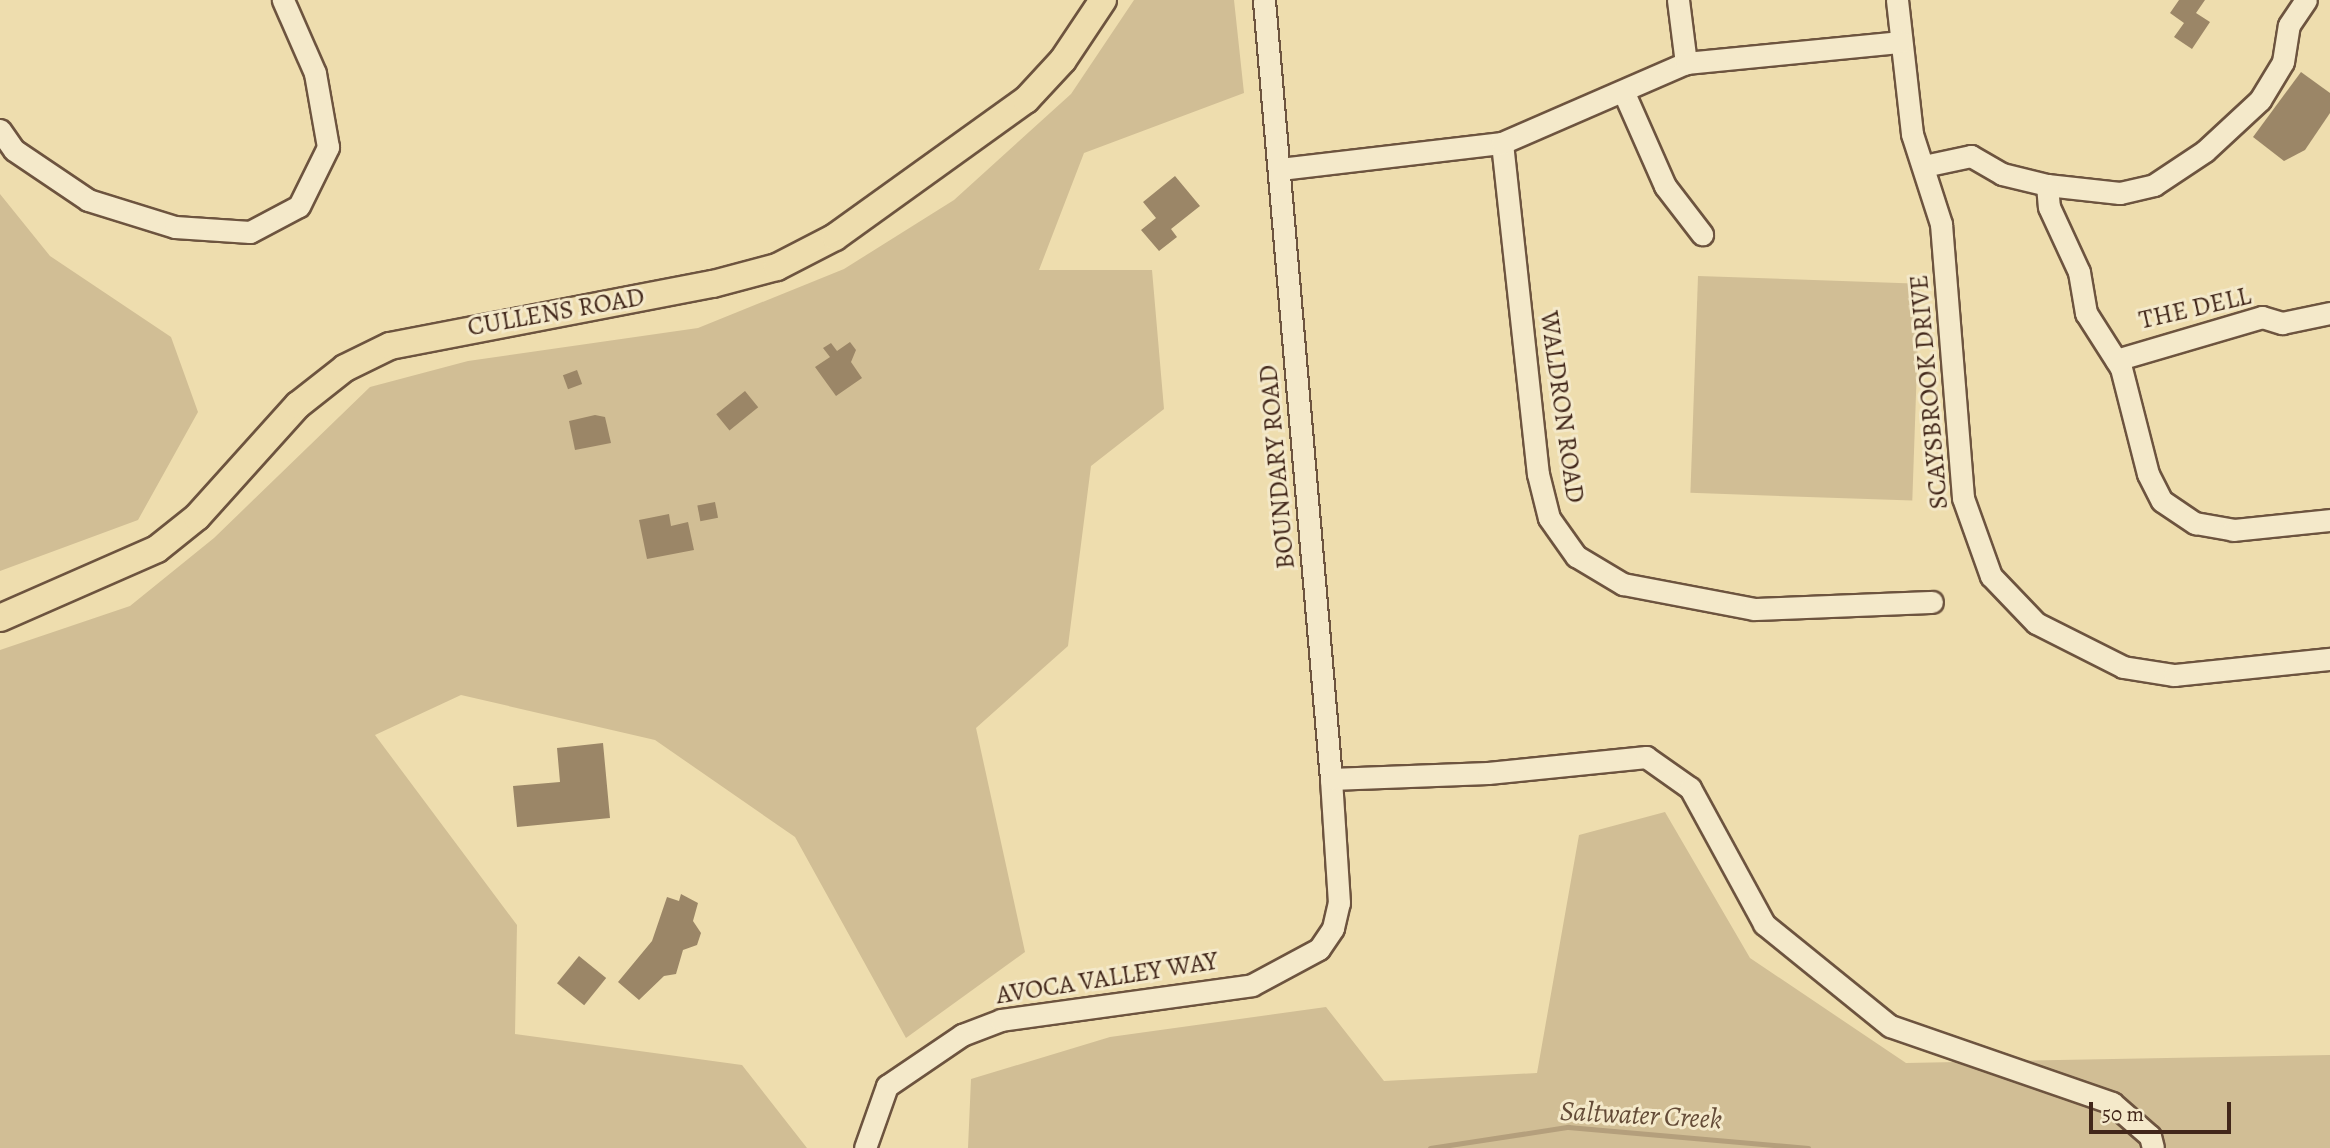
<!DOCTYPE html>
<style>
body{margin:0}
#map{position:relative;width:2330px;height:1148px;overflow:hidden;background:#eeddae;font-family:Alegreya,serif}
div>[style]{position:absolute}
.green>*{inset:0;background:#d1be95;transform-origin:0 0}
.stream>*{height:5px;margin:-2.5px;padding:0 2.5px;transform-origin:2.5px;border-radius:2.5px;background:#b49f7c}
.building>*{inset:0;background:#9b8667;transform-origin:0 0}
.roads{filter:drop-shadow(2px 0 #6d543f) drop-shadow(-2px 0 #6d543f) drop-shadow(0 2px #6d543f) drop-shadow(0 -2px #6d543f)}
.minor>*{height:21px;margin:-10.5px;padding:0 10.5px;transform-origin:10.5px;border-radius:10.5px;background:#f4e9ca}
.major>*{height:26px;margin:-13px;padding:0 13px;transform-origin:13px;border-radius:13px;background:#eeddae}
span{translate:-50% -50%;white-space:nowrap;text-align:center;line-height:1.15;-webkit-text-stroke:6px #f4e9ca;paint-order:stroke}
.street-label{font-size:26px;color:#42271a}
.water-label{font-size:28px;color:#644b37;font-style:italic}
.scale{position:absolute;left:2089px;top:1102px;width:142px;height:32px;box-sizing:border-box;border:4px solid #42271a;border-top:0;padding-left:9px;font-size:21px;line-height:24px;white-space:nowrap;color:#42271a;-webkit-text-stroke:5px #f4e9ca;paint-order:stroke}
</style>
<div id="map">
<div class="green">
<i style="clip-path:polygon(1134px 0,1234px 0,1244px 93px,1084px 153px,1039px 270px,1152px 270px,1164px 409px,1091px 466px,1068px 646px,976px 728px,1025px 952px,906px 1038px,795px 837px,655px 740px,461px 695px,375px 735px,517px 925px,515px 1034px,742px 1065px,807px 1148px,0 1148px,0 650px,130px 606px,214px 538px,370px 387px,468px 361px,698px 328px,844px 269px,954px 200px,1071px 94px)"></i>
<i style="clip-path:polygon(0 194px,50px 256px,171px 337px,198px 412px,138px 520px,0 571px)"></i>
<i style="left:1698px;top:276px;width:222px;height:217px;rotate:2deg"></i>
<i style="clip-path:polygon(1665px 812px,1750px 958px,1906px 1063px,2330px 1055px,2330px 1148px,968px 1148px,971px 1079px,1110px 1037px,1326px 1007px,1384px 1081px,1537px 1073px,1579px 835px)"></i>
</div>
<div class="stream">
<i style="left:1430px;top:1148px;width:140px;rotate:-8.7deg"></i>
<i style="left:1568px;top:1127px;width:241px;rotate:5deg"></i>
</div>
<div class="building">
<i style="clip-path:polygon(2179px 0,2205px 0,2196px 13px,2210px 22px,2192px 49px,2174px 37px,2184px 23px,2170px 13px)"></i>
<i style="clip-path:polygon(2301px 72px,2330px 93px,2330px 113px,2305px 150px,2284px 161px,2253px 137px)"></i>
<i style="clip-path:polygon(1175px 176px,1200px 206px,1171px 229px,1177px 237px,1159px 251px,1141px 230px,1156px 218px,1143px 202px)"></i>
<i style="clip-path:polygon(850px 342px,856px 350px,851px 362px,862px 378px,836px 396px,815px 367px,830px 357px,823px 348px,831px 343px,837px 351px)"></i>
<i style="left:577px;top:370px;width:15px;height:15px;rotate:70deg"></i>
<i style="left:745px;top:391px;width:21px;height:37px;rotate:51deg"></i>
<i style="clip-path:polygon(595px 415px,605px 417px,611px 443px,575px 450px,569px 421px)"></i>
<i style="left:715px;top:502px;width:16px;height:18px;rotate:79deg"></i>
<i style="clip-path:polygon(669px 514px,671px 526px,688px 522px,694px 550px,647px 559px,639px 520px)"></i>
<i style="clip-path:polygon(603px 743px,610px 818px,517px 827px,513px 786px,560px 782px,557px 748px)"></i>
<i style="clip-path:polygon(681px 894px,698px 903px,693px 921px,701px 933px,697px 945px,683px 950px,676px 974px,664px 976px,639px 1000px,618px 982px,652px 941px,667px 897px,679px 901px)"></i>
<i style="left:579px;top:956px;width:35px;height:35px;rotate:39deg"></i>
</div>
<div class="roads">
<div class="minor">
<i style="left:1678px;top:0;width:64px;rotate:82.8deg"></i>
<i style="left:1897px;top:0;width:135px;rotate:83.6deg"></i>
<i style="left:1912px;top:134px;width:95px;rotate:72.1deg"></i>
<i style="left:1941px;top:224px;width:275px;rotate:85.4deg"></i>
<i style="left:1963px;top:498px;width:83px;rotate:70.3deg"></i>
<i style="left:1991px;top:576px;width:65px;rotate:46.2deg"></i>
<i style="left:2036px;top:623px;width:97px;rotate:26.8deg"></i>
<i style="left:2123px;top:667px;width:52px;rotate:8.9deg"></i>
<i style="left:2174px;top:675px;width:157px;rotate:-5.9deg"></i>
<i style="left:1624px;top:93px;width:102px;rotate:66.2deg"></i>
<i style="left:1665px;top:186px;width:61px;rotate:52.4deg"></i>
<i style="left:0;top:130px;width:24px;rotate:55deg"></i>
<i style="left:14px;top:150px;width:89px;rotate:34deg"></i>
<i style="left:88px;top:200px;width:91px;rotate:17.2deg"></i>
<i style="left:175px;top:227px;width:75px;rotate:3.8deg"></i>
<i style="left:250px;top:232px;width:55px;rotate:-28deg"></i>
<i style="left:299px;top:206px;width:66px;rotate:-63.8deg"></i>
<i style="left:328px;top:147px;width:75px;rotate:-100deg"></i>
<i style="left:315px;top:73px;width:80px;rotate:-113.7deg"></i>
<i style="left:1502px;top:143px;width:333px;rotate:83.8deg"></i>
<i style="left:1538px;top:474px;width:45px;rotate:76deg"></i>
<i style="left:1549px;top:518px;width:47px;rotate:54.6deg"></i>
<i style="left:1576px;top:556px;width:55px;rotate:30.8deg"></i>
<i style="left:1623px;top:584px;width:133px;rotate:10.8deg"></i>
<i style="left:1754px;top:609px;width:178px;rotate:-2.3deg"></i>
<i style="left:1924px;top:166px;width:48px;rotate:-12deg"></i>
<i style="left:1971px;top:156px;width:36px;rotate:30deg"></i>
<i style="left:2002px;top:174px;width:46px;rotate:13.7deg"></i>
<i style="left:2047px;top:185px;width:73px;rotate:6.3deg"></i>
<i style="left:2120px;top:193px;width:35px;rotate:-13deg"></i>
<i style="left:2154px;top:185px;width:61px;rotate:-33.7deg"></i>
<i style="left:2205px;top:151px;width:75px;rotate:-42.8deg"></i>
<i style="left:2260px;top:100px;width:44px;rotate:-58.8deg"></i>
<i style="left:2283px;top:62px;width:37px;rotate:-81deg"></i>
<i style="left:2289px;top:25px;width:30px;rotate:-56deg"></i>
<i style="left:1280px;top:169px;width:224px;rotate:-6.7deg"></i>
<i style="left:1502px;top:143px;width:201px;rotate:-23.5deg"></i>
<i style="left:1686px;top:63px;width:216px;rotate:-5.6deg"></i>
<i style="left:2047px;top:185px;width:22px;rotate:85deg"></i>
<i style="left:2049px;top:207px;width:72px;rotate:65.2deg"></i>
<i style="left:2079px;top:272px;width:42px;rotate:80.3deg"></i>
<i style="left:2086px;top:313px;width:65px;rotate:57.5deg"></i>
<i style="left:2121px;top:368px;width:109px;rotate:75.7deg"></i>
<i style="left:2148px;top:474px;width:30px;rotate:63deg"></i>
<i style="left:2162px;top:501px;width:40px;rotate:34deg"></i>
<i style="left:2195px;top:523px;width:39px;rotate:10deg"></i>
<i style="left:2233px;top:530px;width:98px;rotate:-5.9deg"></i>
<i style="left:2116px;top:360px;width:152px;rotate:-16.4deg"></i>
<i style="left:2262px;top:317px;width:21px;rotate:17deg"></i>
<i style="left:2282px;top:323px;width:49px;rotate:-11.8deg"></i>
<i style="left:1331px;top:779px;width:157px;rotate:-2.2deg"></i>
<i style="left:1488px;top:773px;width:159px;rotate:-5.8deg"></i>
<i style="left:1646px;top:757px;width:54px;rotate:35.2deg"></i>
<i style="left:1690px;top:788px;width:155px;rotate:61.4deg"></i>
<i style="left:1764px;top:924px;width:162px;rotate:39deg"></i>
<i style="left:1890px;top:1026px;width:235px;rotate:19.1deg"></i>
<i style="left:2112px;top:1103px;width:50px;rotate:41deg"></i>
<i style="left:2150px;top:1136px;width:12px;rotate:76deg"></i>
<i style="left:865px;top:1148px;width:66px;rotate:-70.5deg"></i>
<i style="left:887px;top:1086px;width:91px;rotate:-34.2deg"></i>
<i style="left:962px;top:1035px;width:42px;rotate:-21deg"></i>
<i style="left:1001px;top:1020px;width:253px;rotate:-7.9deg"></i>
<i style="left:1252px;top:985px;width:76px;rotate:-28.2deg"></i>
<i style="left:1319px;top:949px;width:25px;rotate:-56deg"></i>
<i style="left:1333px;top:928px;width:26px;rotate:-77deg"></i>
<i style="left:1339px;top:903px;width:124px;rotate:-93.7deg"></i>
<i style="left:1331px;top:779px;width:782px;rotate:-94.92deg"></i>
</div>
<div class="major">
<i style="left:0;top:618px;width:171px;rotate:-23.7deg"></i>
<i style="left:157px;top:549px;width:51px;rotate:-38.7deg"></i>
<i style="left:197px;top:517px;width:151px;rotate:-48deg"></i>
<i style="left:298px;top:405px;width:60px;rotate:-38.2deg"></i>
<i style="left:345px;top:368px;width:50px;rotate:-26.1deg"></i>
<i style="left:390px;top:346px;width:329px;rotate:-10.9deg"></i>
<i style="left:713px;top:284px;width:66px;rotate:-14.9deg"></i>
<i style="left:777px;top:267px;width:65px;rotate:-27.3deg"></i>
<i style="left:835px;top:237px;width:235px;rotate:-35.7deg"></i>
<i style="left:1026px;top:100px;width:54px;rotate:-47.2deg"></i>
<i style="left:1063px;top:60px;width:72px;rotate:-56.3deg"></i>
</div>
</div>
<div class="street-label">
<span style="left:2195px;top:308px;rotate:-13deg">THE DELL</span>
<span style="left:556px;top:312px;rotate:-10deg">CULLENS ROAD</span>
<span style="left:1929px;top:392px;rotate:-95deg">SCAYSBROOK DRIVE</span>
<span style="left:1562px;top:407px;rotate:82deg">WALDRON ROAD</span>
<span style="left:1277px;top:467px;rotate:-95deg">BOUNDARY ROAD</span>
<span style="left:1107px;top:978px;rotate:-9deg">AVOCA VALLEY WAY</span>
</div>
<div class="water-label">
<span style="left:1641px;top:1115px;rotate:3deg">Saltwater Creek</span>
</div>
<div class="scale">50 m</div>
</div>
